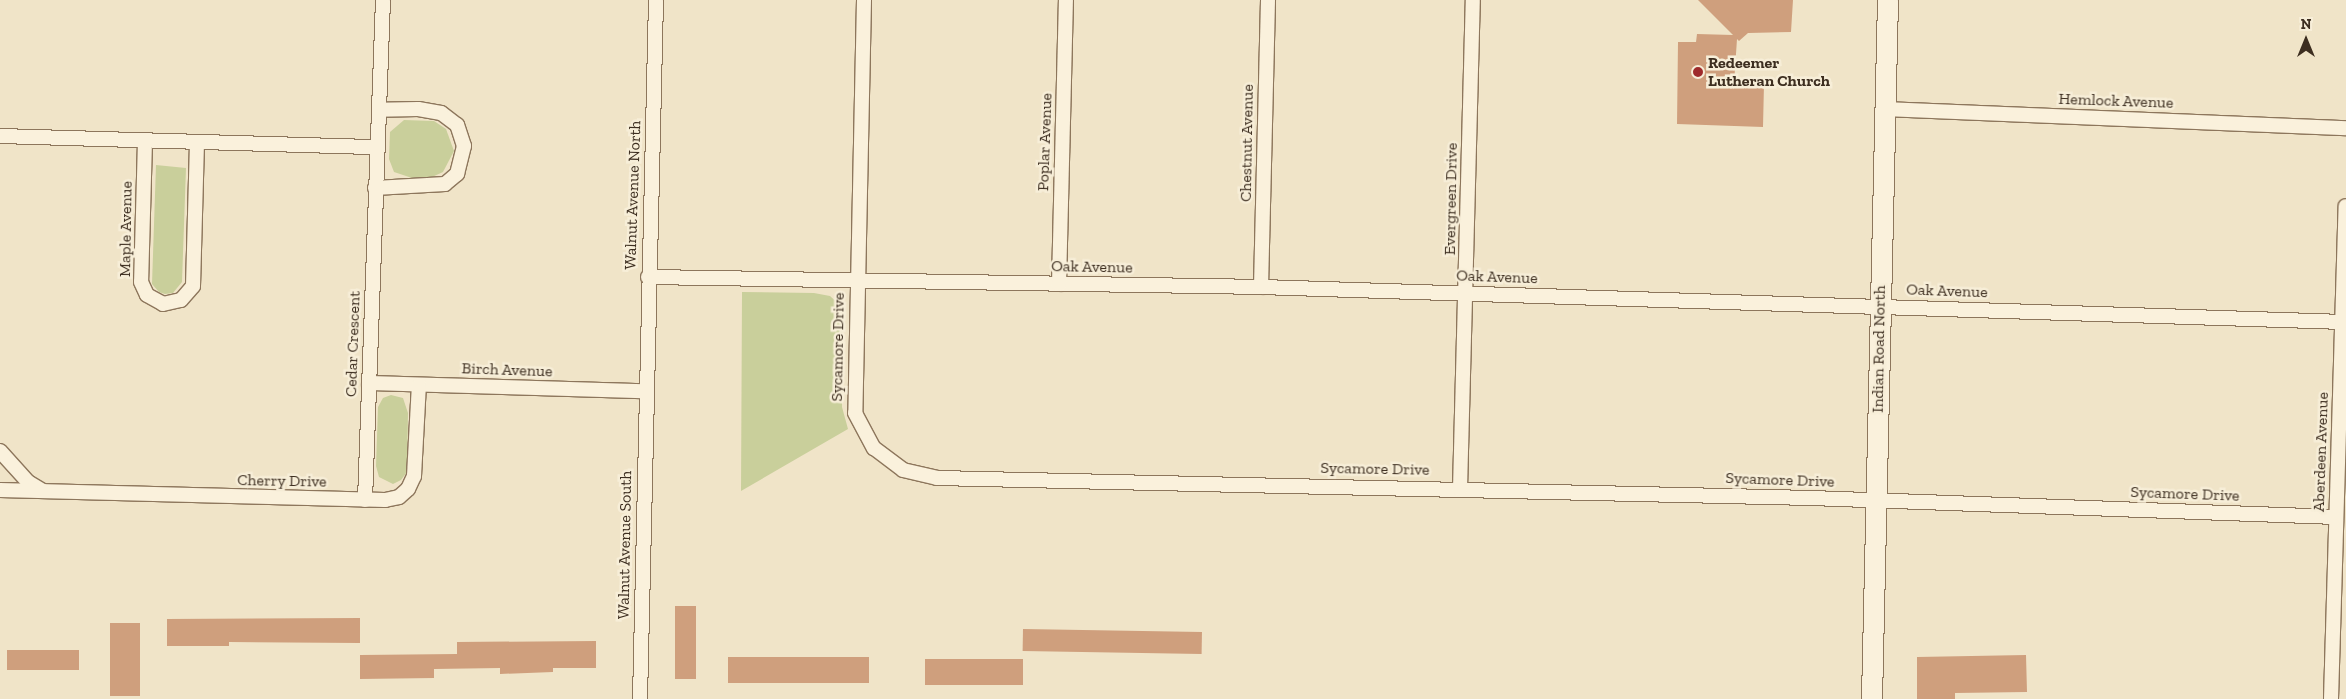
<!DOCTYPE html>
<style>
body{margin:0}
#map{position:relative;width:2346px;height:699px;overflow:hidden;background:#f0e4c8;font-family:"Zilla Slab",serif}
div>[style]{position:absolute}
.green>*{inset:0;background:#c9cf9b}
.building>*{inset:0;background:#cf9f7d;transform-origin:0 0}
.roads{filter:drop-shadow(1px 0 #8d765c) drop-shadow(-1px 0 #8d765c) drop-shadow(0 1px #8d765c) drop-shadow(0 -1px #8d765c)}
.street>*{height:14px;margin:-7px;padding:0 7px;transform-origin:7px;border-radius:7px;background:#faf1dc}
.secondary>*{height:20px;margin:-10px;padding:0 10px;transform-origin:10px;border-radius:10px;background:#faf1dc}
.dots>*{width:14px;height:14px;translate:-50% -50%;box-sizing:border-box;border:2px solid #f7eed8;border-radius:50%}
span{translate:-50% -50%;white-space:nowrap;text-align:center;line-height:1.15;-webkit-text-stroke:5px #f7eed8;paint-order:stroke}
.poi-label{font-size:16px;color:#3d2e20;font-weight:700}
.left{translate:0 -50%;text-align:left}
.street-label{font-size:16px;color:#3d2e20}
.north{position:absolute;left:2281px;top:15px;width:50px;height:50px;-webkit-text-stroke:4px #f7eed8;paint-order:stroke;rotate:0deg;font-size:14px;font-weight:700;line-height:20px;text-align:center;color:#3d2e20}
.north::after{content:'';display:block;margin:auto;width:18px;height:22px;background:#3d2e20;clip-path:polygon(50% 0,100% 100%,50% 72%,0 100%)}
</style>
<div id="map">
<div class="green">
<i style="clip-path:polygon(404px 120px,434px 121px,446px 129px,454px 151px,443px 172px,432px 177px,412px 178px,394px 172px,389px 159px,390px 132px)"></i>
<i style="clip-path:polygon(156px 165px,186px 168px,182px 282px,173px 293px,165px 294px,159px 292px,152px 284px)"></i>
<i style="clip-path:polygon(742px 292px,814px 293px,830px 296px,842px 307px,842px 407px,848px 429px,741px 491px)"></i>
<i style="clip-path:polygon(391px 395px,403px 398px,408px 413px,407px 472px,401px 480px,393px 484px,379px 477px,376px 466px,378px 407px,383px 398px)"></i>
</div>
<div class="building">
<i style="clip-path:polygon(1698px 0,1793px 0,1791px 32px,1748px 33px,1739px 41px,1737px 39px,1734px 84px,1764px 84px,1763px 127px,1677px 124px,1678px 42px,1696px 42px,1697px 34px,1733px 35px)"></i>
<i style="left:675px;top:606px;width:21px;height:73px"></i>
<i style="clip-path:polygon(360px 618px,360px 643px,229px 642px,229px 646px,167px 646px,167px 619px)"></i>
<i style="left:110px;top:623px;width:30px;height:73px"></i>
<i style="left:1023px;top:629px;width:179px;height:22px;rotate:1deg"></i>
<i style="clip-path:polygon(596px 641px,596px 668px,553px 668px,553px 672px,500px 674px,500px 668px,434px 669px,434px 678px,360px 679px,360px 655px,457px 654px,457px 642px)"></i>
<i style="left:7px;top:650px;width:72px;height:20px"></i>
<i style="clip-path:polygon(2026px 655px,2027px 692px,1955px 693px,1955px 699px,1917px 699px,1917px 657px)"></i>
<i style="left:728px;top:657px;width:141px;height:26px"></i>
<i style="left:1023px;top:659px;width:26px;height:98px;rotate:90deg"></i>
</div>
<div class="roads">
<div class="street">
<i style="left:864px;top:0;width:413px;rotate:91.2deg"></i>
<i style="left:855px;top:413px;width:40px;rotate:62deg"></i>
<i style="left:874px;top:448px;width:36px;rotate:37deg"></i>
<i style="left:903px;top:470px;width:35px;rotate:13deg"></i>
<i style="left:937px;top:478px;width:874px;rotate:1.31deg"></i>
<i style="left:1811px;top:498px;width:525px;rotate:2.07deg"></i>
<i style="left:1885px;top:109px;width:461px;rotate:2.4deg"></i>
<i style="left:0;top:136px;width:377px;rotate:1.7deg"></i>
<i style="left:145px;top:141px;width:141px;rotate:91.6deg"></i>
<i style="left:141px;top:282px;width:14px;rotate:65deg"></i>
<i style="left:147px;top:295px;width:18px;rotate:29deg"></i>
<i style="left:163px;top:304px;width:18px;rotate:-13deg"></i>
<i style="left:181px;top:300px;width:18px;rotate:-49deg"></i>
<i style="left:193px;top:286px;width:144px;rotate:-88.4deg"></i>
<i style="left:375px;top:188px;width:70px;rotate:-3.3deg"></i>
<i style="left:445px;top:184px;width:16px;rotate:-40deg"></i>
<i style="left:457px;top:174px;width:29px;rotate:-76deg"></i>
<i style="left:464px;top:146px;width:22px;rotate:-108deg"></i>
<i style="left:457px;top:125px;width:20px;rotate:-143deg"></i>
<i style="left:441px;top:113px;width:23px;rotate:-170deg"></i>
<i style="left:418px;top:109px;width:39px;rotate:179deg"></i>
<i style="left:648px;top:277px;width:613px;rotate:0.93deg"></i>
<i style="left:1261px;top:287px;width:1086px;rotate:1.85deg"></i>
<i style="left:1059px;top:284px;width:284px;rotate:-88.6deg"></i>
<i style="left:1261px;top:287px;width:287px;rotate:-88.6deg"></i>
<i style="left:369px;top:383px;width:276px;rotate:1.7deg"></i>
<i style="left:0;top:451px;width:42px;rotate:47.9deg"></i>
<i style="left:28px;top:482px;width:17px;rotate:31deg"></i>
<i style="left:1460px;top:489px;width:489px;rotate:-88.5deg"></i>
<i style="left:0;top:490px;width:385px;rotate:1.5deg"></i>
<i style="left:385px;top:500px;width:14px;rotate:-12deg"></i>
<i style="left:399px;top:497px;width:12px;rotate:-42deg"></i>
<i style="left:408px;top:489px;width:14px;rotate:-65deg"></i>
<i style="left:414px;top:476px;width:91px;rotate:-86.9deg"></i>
<i style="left:365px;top:500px;width:500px;rotate:-87.94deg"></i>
<i style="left:640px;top:699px;width:699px;rotate:-88.69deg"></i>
<i style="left:2331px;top:699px;width:493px;rotate:-88.3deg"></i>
</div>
<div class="secondary">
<i style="left:1872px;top:699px;width:699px;rotate:-88.69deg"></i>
</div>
</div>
<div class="dots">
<i style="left:1698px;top:72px;background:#9e2a2b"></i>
</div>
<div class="poi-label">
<span class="left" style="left:1708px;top:72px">Redeemer<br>Lutheran Church</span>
</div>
<div class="street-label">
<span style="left:2116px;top:101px;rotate:2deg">Hemlock Avenue</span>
<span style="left:1045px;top:142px;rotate:-88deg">Poplar Avenue</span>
<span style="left:1247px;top:143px;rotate:-89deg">Chestnut Avenue</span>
<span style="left:633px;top:195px;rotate:-88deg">Walnut Avenue North</span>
<span style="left:1451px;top:199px;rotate:-89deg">Evergreen Drive</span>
<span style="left:126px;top:229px;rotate:-89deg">Maple Avenue</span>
<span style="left:1092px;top:267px;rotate:1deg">Oak Avenue</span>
<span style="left:1497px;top:277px;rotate:2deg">Oak Avenue</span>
<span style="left:1947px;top:291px;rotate:2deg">Oak Avenue</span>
<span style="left:353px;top:344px;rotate:-88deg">Cedar Crescent</span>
<span style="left:838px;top:347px;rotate:-89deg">Sycamore Drive</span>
<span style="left:1879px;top:349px;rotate:-89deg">Indian Road North</span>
<span style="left:507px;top:370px;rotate:2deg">Birch Avenue</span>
<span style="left:2321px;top:452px;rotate:-88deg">Aberdeen Avenue</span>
<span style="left:1375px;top:469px;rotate:1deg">Sycamore Drive</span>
<span style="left:1780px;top:480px;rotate:2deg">Sycamore Drive</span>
<span style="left:282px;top:481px;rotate:1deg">Cherry Drive</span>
<span style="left:2185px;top:494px;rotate:2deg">Sycamore Drive</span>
<span style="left:625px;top:545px;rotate:-89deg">Walnut Avenue South</span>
</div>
<div class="north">N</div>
</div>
